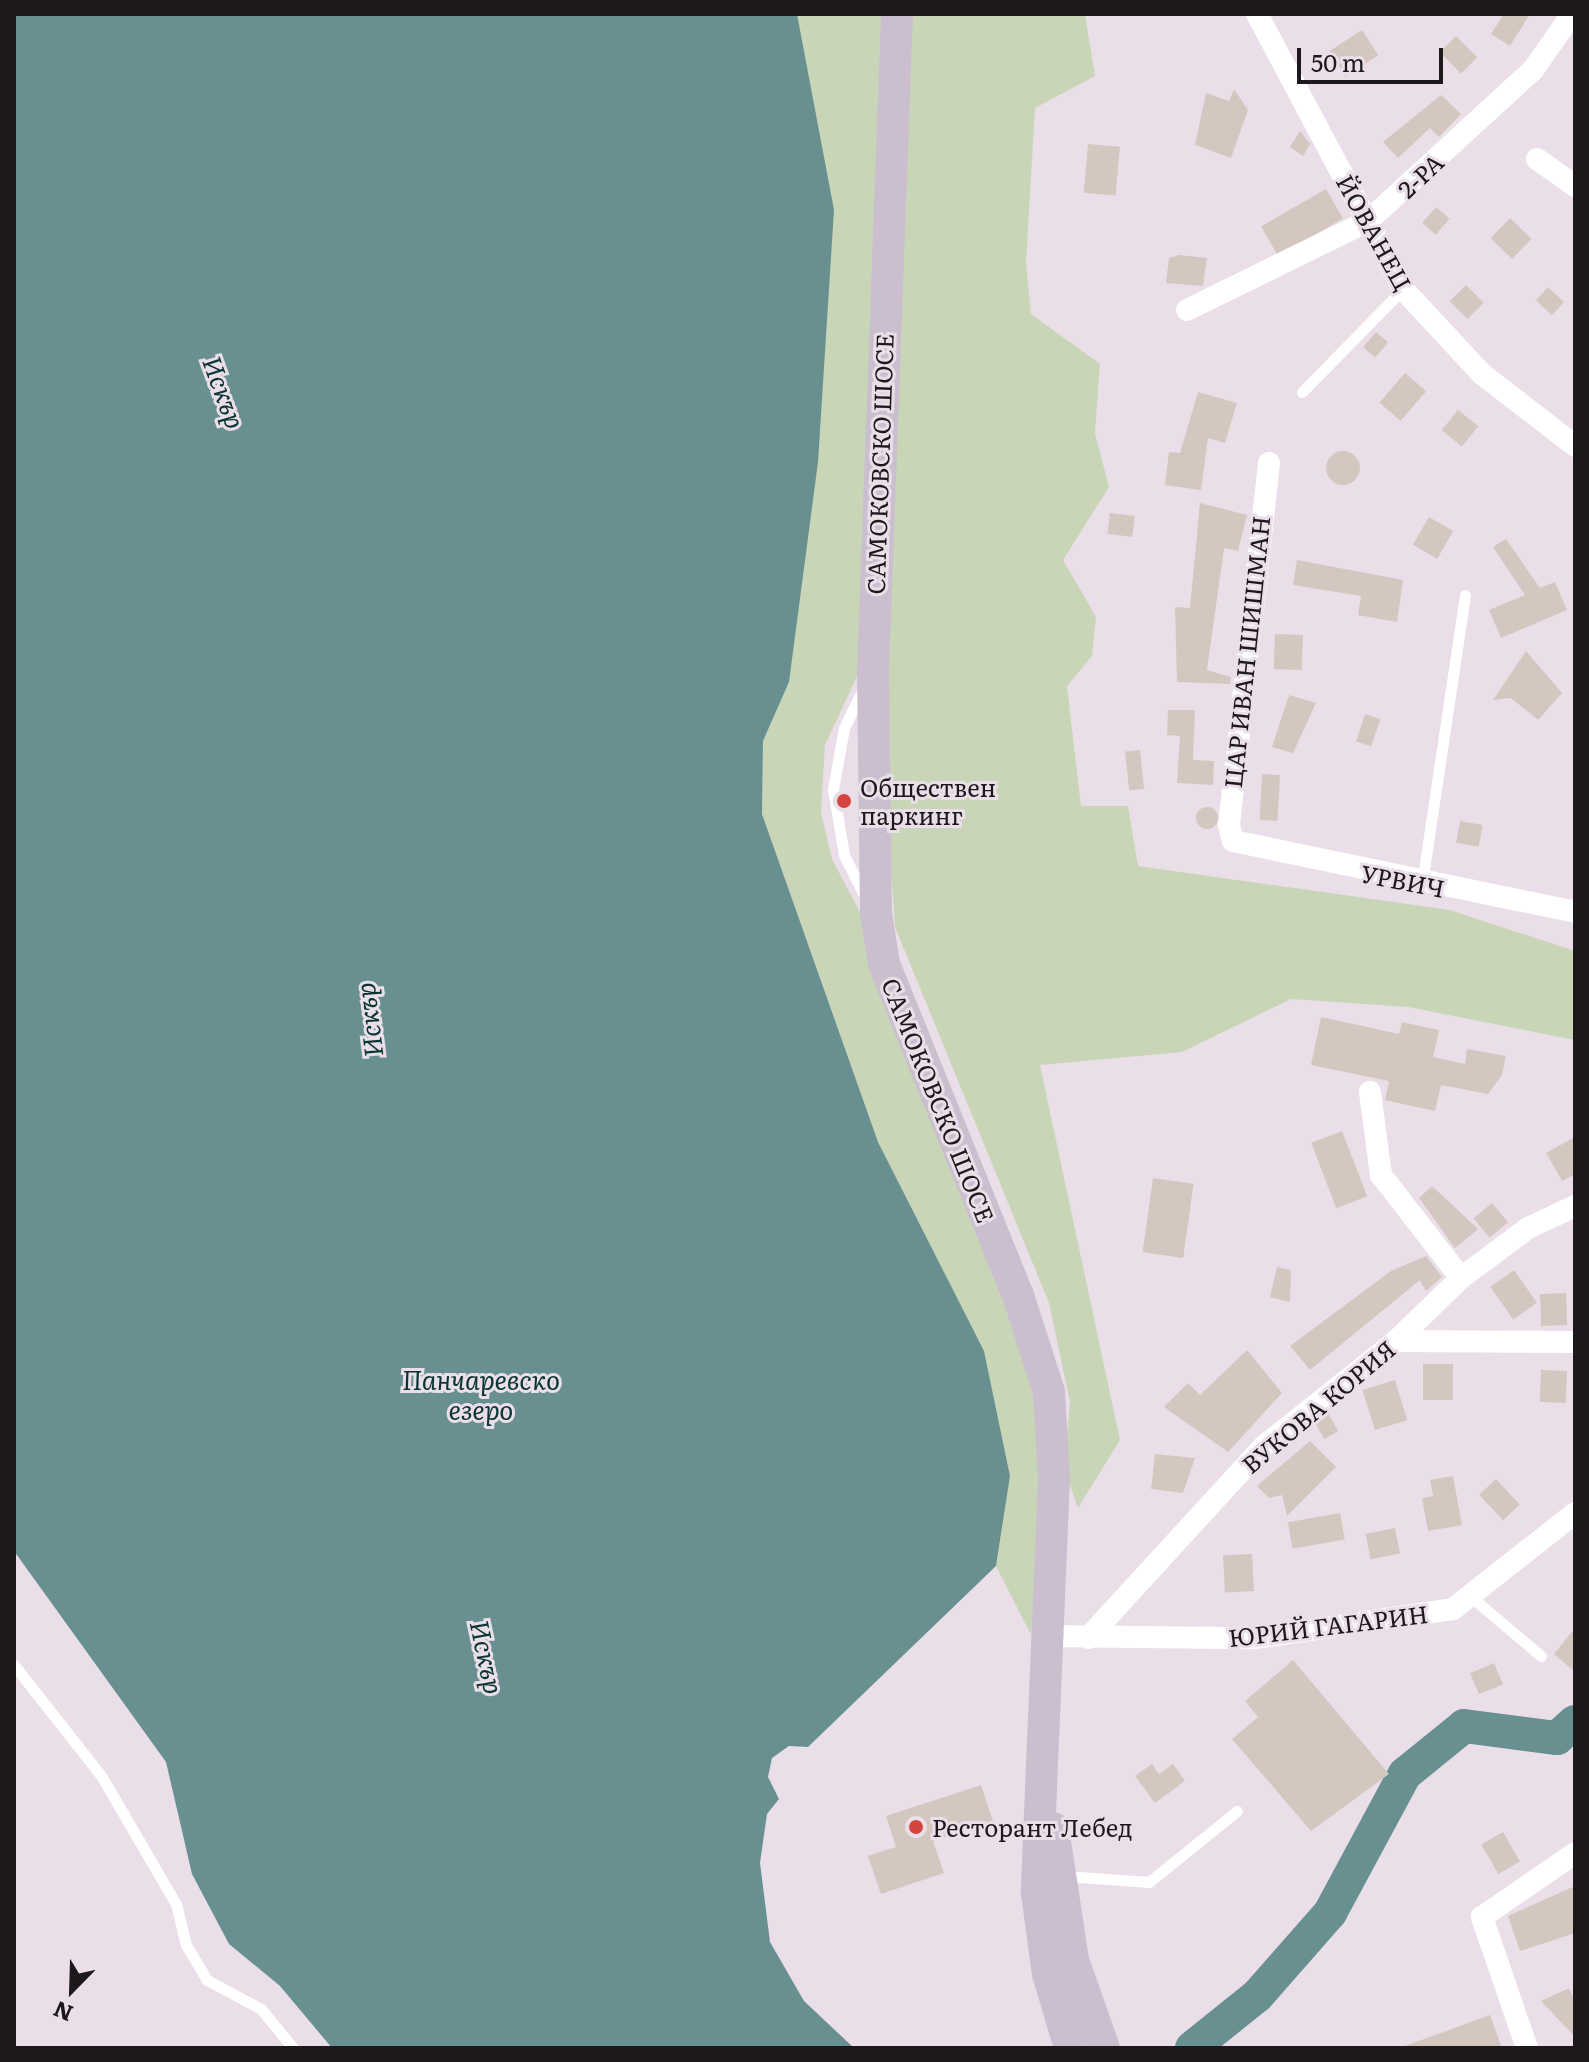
<!DOCTYPE html>
<meta charset="utf-8">
<style>
body{margin:0}
#map{position:relative;width:1589px;height:2062px;overflow:hidden;background:#eadfe9;font-family:Literata,serif}
div>[style]{position:absolute}
.green>*{inset:0;background:#c8d6b7}
.water>*{inset:0;background:#689091}
.river>*{height:34px;margin:-17px;padding:0 17px;transform-origin:17px;border-radius:17px;background:#689091}
.building>*{inset:0;background:#d4c7bf;transform-origin:0 0}
.round{border-radius:50%}
.service>*{height:11px;margin:-5.5px;padding:0 5.5px;transform-origin:5.5px;border-radius:5.5px;background:#fff}
.minor>*{height:22px;margin:-11px;padding:0 11px;transform-origin:11px;border-radius:11px;background:#fff}
.secondary>*{height:32px;margin:-16px;padding:0 16px;transform-origin:16px;border-radius:16px;background:#cbbfcf}
.dots>*{width:22px;height:22px;translate:-50% -50%;box-sizing:border-box;border:4px solid #eadfe9;border-radius:50%}
span{translate:-50% -50%;white-space:nowrap;text-align:center;line-height:1.15;-webkit-text-stroke:6px #eadfe9;paint-order:stroke}
.street-label{font-size:24px;color:#1c181c}
.poi-label{font-size:24px;color:#1c181c}
.left{translate:0 -50%;text-align:left}
.water-label{font-size:26px;color:#0a3435;font-style:italic}
.frame{position:absolute;inset:0;border:16px solid #1c181c;pointer-events:none}
.north{position:absolute;left:32px;top:1950px;width:80px;height:80px;-webkit-text-stroke:6px #eadfe9;paint-order:stroke;rotate:203deg;font-size:22px;font-weight:700;line-height:32px;text-align:center;color:#1c181c}
.north::after{content:'';display:block;margin:auto;width:28px;height:36px;background:#1c181c;clip-path:polygon(50% 0,100% 100%,50% 72%,0 100%)}
.scale{position:absolute;left:1297px;top:48px;width:146px;height:36px;box-sizing:border-box;border:4px solid #1c181c;border-top:0;padding-left:10px;font-size:24px;line-height:28px;white-space:nowrap;color:#1c181c;-webkit-text-stroke:6px #eadfe9;paint-order:stroke}
</style>
<div id="map">
<div class="green">
<i style="clip-path:polygon(797px 14px,882px 14px,862px 666px,825px 745px,821px 813px,832px 859px,863px 918px,993px 1257px,1038px 1410px,1043px 1483px,1031px 1635px,996px 1566px,1010px 1476px,984px 1352px,878px 1142px,762px 814px,763px 741px,789px 682px)"></i>
<i style="clip-path:polygon(905px 14px,1085px 14px,1095px 76px,1035px 108px,1026px 263px,1031px 314px,1100px 364px,1095px 433px,1109px 487px,1063px 560px,1096px 617px,1092px 656px,1067px 686px,1081px 806px,1128px 806px,1138px 866px,1450px 910px,1575px 951px,1575px 1040px,1408px 1007px,1291px 999px,1182px 1052px,1040px 1065px,1120px 1440px,1078px 1508px,1064px 1468px,1070px 1402px,1049px 1303px,895px 927px,883px 752px)"></i>
</div>
<div class="water">
<i style="clip-path:polygon(14px 14px,797px 14px,834px 210px,818px 462px,789px 682px,763px 741px,762px 814px,878px 1142px,984px 1351px,1010px 1476px,996px 1566px,808px 1747px,789px 1746px,772px 1758px,768px 1777px,779px 1799px,767px 1814px,760px 1863px,770px 1942px,804px 2001px,854px 2048px,332px 2048px,280px 1986px,229px 1944px,192px 1874px,166px 1762px,14px 1551px)"></i>
</div>
<div class="river">
<i style="left:1192px;top:2048px;width:83px;rotate:-38.7deg"></i>
<i style="left:1257px;top:1996px;width:111px;rotate:-48.7deg"></i>
<i style="left:1330px;top:1913px;width:158px;rotate:-61.7deg"></i>
<i style="left:1405px;top:1774px;width:76px;rotate:-39.1deg"></i>
<i style="left:1464px;top:1726px;width:94px;rotate:7.4deg"></i>
<i style="left:1557px;top:1738px;width:24px;rotate:-42deg"></i>
</div>
<div class="building">
<i style="clip-path:polygon(1504px 14px,1530px 14px,1510px 46px,1491px 34px)"></i>
<i style="left:1362px;top:30px;width:30px;height:39px;rotate:57deg"></i>
<i style="left:1456px;top:36px;width:30px;height:23px;rotate:45deg"></i>
<i style="clip-path:polygon(1234px 89px,1248px 110px,1231px 158px,1195px 145px,1206px 93px,1229px 101px)"></i>
<i style="clip-path:polygon(1441px 95px,1461px 114px,1439px 137px,1430px 128px,1398px 158px,1383px 142px)"></i>
<i style="clip-path:polygon(1300px 131px,1310px 144px,1303px 156px,1290px 147px)"></i>
<i style="left:1088px;top:144px;width:32px;height:49px;rotate:5deg"></i>
<i style="left:1326px;top:189px;width:34px;height:75px;rotate:60deg"></i>
<i style="left:1436px;top:207px;width:18px;height:21px;rotate:41deg"></i>
<i style="left:1510px;top:218px;width:30px;height:28px;rotate:44deg"></i>
<i style="clip-path:polygon(1179px 255px,1207px 258px,1203px 286px,1166px 283px,1169px 258px)"></i>
<i style="left:1466px;top:285px;width:25px;height:23px;rotate:45deg"></i>
<i style="left:1548px;top:287px;width:22px;height:18px;rotate:43deg"></i>
<i style="left:1376px;top:332px;width:16px;height:20px;rotate:40deg"></i>
<i style="left:1405px;top:373px;width:28px;height:39px;rotate:41deg"></i>
<i style="clip-path:polygon(1198px 392px,1237px 403px,1225px 443px,1208px 438px,1201px 490px,1165px 485px,1169px 452px,1180px 453px)"></i>
<i style="left:1458px;top:410px;width:26px;height:26px;rotate:39deg"></i>
<i class="round" style="left:1326px;top:451px;width:34px;height:34px"></i>
<i style="clip-path:polygon(1200px 503px,1247px 515px,1238px 551px,1224px 548px,1207px 670px,1231px 677px,1230px 684px,1177px 682px,1175px 607px,1190px 608px)"></i>
<i style="left:1110px;top:513px;width:25px;height:21px;rotate:7deg"></i>
<i style="left:1429px;top:517px;width:28px;height:32px;rotate:30deg"></i>
<i style="clip-path:polygon(1506px 539px,1540px 588px,1555px 582px,1567px 610px,1501px 638px,1489px 610px,1525px 595px,1493px 547px)"></i>
<i style="clip-path:polygon(1297px 560px,1403px 580px,1397px 622px,1358px 615px,1361px 596px,1293px 585px)"></i>
<i style="left:1275px;top:634px;width:28px;height:35px;rotate:2deg"></i>
<i style="clip-path:polygon(1526px 651px,1562px 693px,1538px 720px,1511px 698px,1493px 700px)"></i>
<i style="clip-path:polygon(1289px 695px,1316px 703px,1293px 753px,1272px 747px)"></i>
<i style="clip-path:polygon(1168px 710px,1195px 710px,1193px 760px,1214px 761px,1213px 785px,1177px 783px,1180px 736px,1167px 735px)"></i>
<i style="left:1365px;top:714px;width:16px;height:29px;rotate:18deg"></i>
<i style="left:1140px;top:750px;width:39px;height:15px;rotate:84deg"></i>
<i style="left:1262px;top:774px;width:18px;height:46px;rotate:3deg"></i>
<i class="round" style="left:1196px;top:807px;width:22px;height:22px"></i>
<i style="left:1460px;top:821px;width:23px;height:22px;rotate:10deg"></i>
<i style="clip-path:polygon(1321px 1017px,1399px 1034px,1402px 1022px,1439px 1030px,1433px 1057px,1465px 1064px,1467px 1049px,1506px 1056px,1502px 1075px,1488px 1094px,1441px 1085px,1435px 1111px,1385px 1100px,1389px 1081px,1311px 1065px)"></i>
<i style="left:1342px;top:1131px;width:70px;height:33px;rotate:69deg"></i>
<i style="clip-path:polygon(1575px 1137px,1575px 1174px,1562px 1181px,1546px 1153px)"></i>
<i style="left:1153px;top:1178px;width:41px;height:75px;rotate:8deg"></i>
<i style="clip-path:polygon(1432px 1186px,1478px 1229px,1455px 1248px,1419px 1198px)"></i>
<i style="left:1492px;top:1203px;width:25px;height:24px;rotate:50deg"></i>
<i style="clip-path:polygon(1426px 1256px,1442px 1277px,1426px 1291px,1420px 1280px,1310px 1370px,1290px 1346px,1391px 1271px)"></i>
<i style="clip-path:polygon(1277px 1267px,1291px 1270px,1290px 1302px,1270px 1297px)"></i>
<i style="left:1514px;top:1270px;width:40px;height:29px;rotate:55deg"></i>
<i style="left:1566px;top:1293px;width:32px;height:26px;rotate:88deg"></i>
<i style="clip-path:polygon(1247px 1350px,1282px 1393px,1228px 1452px,1164px 1407px,1188px 1383px,1200px 1395px)"></i>
<i style="left:1423px;top:1364px;width:30px;height:36px"></i>
<i style="left:1541px;top:1370px;width:26px;height:32px;rotate:2deg"></i>
<i style="left:1395px;top:1380px;width:42px;height:34px;rotate:73deg"></i>
<i style="left:1328px;top:1413px;width:21px;height:16px;rotate:61deg"></i>
<i style="clip-path:polygon(1310px 1441px,1336px 1467px,1287px 1516px,1282px 1495px,1269px 1498px,1257px 1486px)"></i>
<i style="clip-path:polygon(1155px 1454px,1195px 1458px,1183px 1493px,1151px 1489px)"></i>
<i style="clip-path:polygon(1453px 1476px,1462px 1525px,1428px 1531px,1422px 1498px,1433px 1496px,1430px 1480px)"></i>
<i style="left:1496px;top:1479px;width:35px;height:23px;rotate:47deg"></i>
<i style="left:1340px;top:1513px;width:27px;height:53px;rotate:80deg"></i>
<i style="left:1395px;top:1528px;width:26px;height:30px;rotate:79deg"></i>
<i style="left:1252px;top:1554px;width:37px;height:29px;rotate:87deg"></i>
<i style="clip-path:polygon(1575px 1628px,1575px 1672px,1554px 1654px)"></i>
<i style="clip-path:polygon(1293px 1660px,1389px 1774px,1311px 1831px,1232px 1739px,1258px 1717px,1245px 1701px)"></i>
<i style="left:1494px;top:1663px;width:23px;height:26px;rotate:67deg"></i>
<i style="clip-path:polygon(1152px 1764px,1159px 1774px,1173px 1764px,1185px 1781px,1155px 1803px,1135px 1776px)"></i>
<i style="clip-path:polygon(981px 1785px,993px 1821px,933px 1841px,944px 1873px,881px 1894px,868px 1856px,896px 1847px,886px 1816px)"></i>
<i style="left:1503px;top:1832px;width:34px;height:25px;rotate:60deg"></i>
<i style="clip-path:polygon(1575px 1886px,1575px 1933px,1520px 1951px,1508px 1916px)"></i>
<i style="clip-path:polygon(1569px 1988px,1575px 2001px,1575px 2037px,1541px 2001px)"></i>
<i style="clip-path:polygon(1490px 2015px,1502px 2048px,1405px 2048px,1405px 2046px)"></i>
</div>
<div class="service">
<i style="left:1302px;top:392px;width:144px;rotate:-45.6deg"></i>
<i style="left:864px;top:687px;width:46px;rotate:116deg"></i>
<i style="left:844px;top:728px;width:62px;rotate:100.2deg"></i>
<i style="left:833px;top:789px;width:67px;rotate:80.5deg"></i>
<i style="left:844px;top:855px;width:51px;rotate:63.4deg"></i>
<i style="left:1422px;top:883px;width:291px;rotate:-81.5deg"></i>
<i style="left:1470px;top:1596px;width:93px;rotate:40.2deg"></i>
<i style="left:14px;top:1665px;width:142px;rotate:51.8deg"></i>
<i style="left:102px;top:1777px;width:147px;rotate:59.8deg"></i>
<i style="left:176px;top:1904px;width:42px;rotate:76.3deg"></i>
<i style="left:186px;top:1945px;width:41px;rotate:59deg"></i>
<i style="left:207px;top:1980px;width:61px;rotate:28.2deg"></i>
<i style="left:261px;top:2009px;width:50px;rotate:50.6deg"></i>
<i style="left:1065px;top:1876px;width:84px;rotate:4.1deg"></i>
<i style="left:1149px;top:1882px;width:113px;rotate:-38.9deg"></i>
</div>
<div class="minor">
<i style="left:1257px;top:14px;width:311px;rotate:62deg"></i>
<i style="left:1403px;top:289px;width:116px;rotate:47.1deg"></i>
<i style="left:1482px;top:374px;width:118px;rotate:37.7deg"></i>
<i style="left:1537px;top:159px;width:47px;rotate:35.4deg"></i>
<i style="left:1187px;top:310px;width:202px;rotate:-26.2deg"></i>
<i style="left:1368px;top:221px;width:224px;rotate:-42.5deg"></i>
<i style="left:1533px;top:70px;width:68px;rotate:-55.1deg"></i>
<i style="left:1269px;top:463px;width:364px;rotate:96.3deg"></i>
<i style="left:1229px;top:825px;width:16px;rotate:76deg"></i>
<i style="left:1233px;top:841px;width:349px;rotate:11.7deg"></i>
<i style="left:1370px;top:1092px;width:84px;rotate:82.5deg"></i>
<i style="left:1381px;top:1175px;width:130px;rotate:52.2deg"></i>
<i style="left:1396px;top:1341px;width:179px;rotate:0.3deg"></i>
<i style="left:1047px;top:1636px;width:208px;rotate:0.6deg"></i>
<i style="left:1255px;top:1638px;width:200px;rotate:-8.3deg"></i>
<i style="left:1453px;top:1609px;width:155px;rotate:-38.2deg"></i>
<i style="left:1088px;top:1638px;width:260px;rotate:-47.5deg"></i>
<i style="left:1264px;top:1446px;width:169px;rotate:-38.5deg"></i>
<i style="left:1396px;top:1341px;width:91px;rotate:-44.1deg"></i>
<i style="left:1461px;top:1278px;width:84px;rotate:-36.7deg"></i>
<i style="left:1528px;top:1228px;width:52px;rotate:-25.1deg"></i>
<i style="left:1527px;top:2048px;width:139px;rotate:-109deg"></i>
<i style="left:1482px;top:1917px;width:113px;rotate:-34.5deg"></i>
</div>
<div class="secondary">
<i style="left:897px;top:14px;width:659px;rotate:92.09deg"></i>
<i style="left:873px;top:673px;width:240px;rotate:89.3deg"></i>
<i style="left:876px;top:913px;width:52px;rotate:81.1deg"></i>
<i style="left:884px;top:964px;width:357px;rotate:68deg"></i>
<i style="left:1018px;top:1295px;width:102px;rotate:72.3deg"></i>
<i style="left:1049px;top:1392px;width:87px;rotate:86.7deg"></i>
<i style="left:1054px;top:1479px;width:414px;rotate:92.4deg"></i>
<i style="left:1037px;top:1893px;width:82px;rotate:82.3deg"></i>
<i style="left:1048px;top:1974px;width:77px;rotate:73.4deg"></i>
<i style="left:1053px;top:1828px;width:134px;rotate:81.4deg"></i>
<i style="left:1073px;top:1960px;width:93px;rotate:70.6deg"></i>
</div>
<div class="dots">
<i style="left:844px;top:801px;background:#d44540"></i>
<i style="left:916px;top:1827px;background:#d44540"></i>
</div>
<div class="street-label">
<span style="left:1420px;top:175px;rotate:-43deg">2-РА</span>
<span style="left:1375px;top:232px;rotate:61deg">ЙОВАНЕЦ</span>
<span style="left:879px;top:464px;rotate:-88deg">САМОКОВСКО ШОСЕ</span>
<span style="left:1246px;top:652px;rotate:-84deg">ЦАР ИВАН ШИШМАН</span>
<span style="left:1403px;top:880px;rotate:11deg">УРВИЧ</span>
<span style="left:939px;top:1100px;rotate:68deg">САМОКОВСКО ШОСЕ</span>
<span style="left:1318px;top:1406px;rotate:-40deg">ВУКОВА КОРИЯ</span>
<span style="left:1328px;top:1625px;rotate:-7deg">ЮРИЙ ГАГАРИН</span>
</div>
<div class="poi-label">
<span class="left" style="left:860px;top:801px">Обществен<br>паркинг</span>
<span class="left" style="left:932px;top:1827px">Ресторант Лебед</span>
</div>
<div class="water-label">
<span style="left:225px;top:392px;rotate:70deg">Искър</span>
<span style="left:368px;top:1020px;rotate:-97deg">Искър</span>
<span style="left:481px;top:1394px">Панчаревско<br>езеро</span>
<span style="left:488px;top:1657px;rotate:78deg">Искър</span>
</div>
<div class="frame"></div>
<div class="north">N</div>
<div class="scale">50 m</div>
</div>
